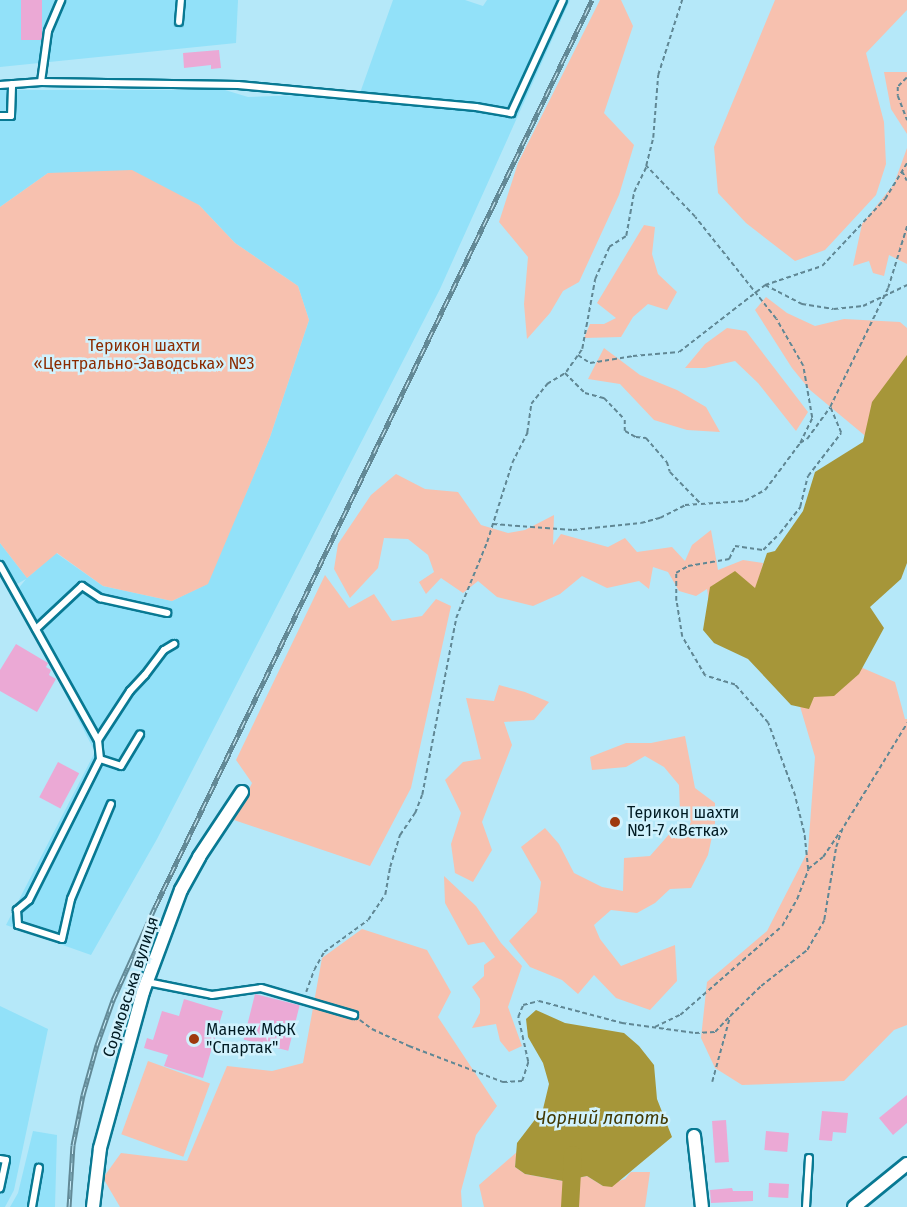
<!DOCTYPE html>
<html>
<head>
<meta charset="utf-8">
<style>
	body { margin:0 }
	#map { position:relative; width:907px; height:1207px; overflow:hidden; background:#b5e8f9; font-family:"Fira Sans",sans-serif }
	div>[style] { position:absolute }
	.built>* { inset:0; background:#92e1f9 }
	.green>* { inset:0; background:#f7c1af; transform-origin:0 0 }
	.water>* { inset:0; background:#a69639 }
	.river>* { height:18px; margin:-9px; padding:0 9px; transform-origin:9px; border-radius:9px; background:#a69639 }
	.building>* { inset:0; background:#eba9d5; transform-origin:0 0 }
	.path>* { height:1.5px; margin-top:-0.75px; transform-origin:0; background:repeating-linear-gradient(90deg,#608794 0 4.5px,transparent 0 7.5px) }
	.roads { filter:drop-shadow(2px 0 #087993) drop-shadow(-2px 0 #087993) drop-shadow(0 2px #087993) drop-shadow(0 -2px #087993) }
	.lane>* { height:6px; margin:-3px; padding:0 3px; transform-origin:3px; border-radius:3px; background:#fff }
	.street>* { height:12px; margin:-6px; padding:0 6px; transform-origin:6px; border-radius:6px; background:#fff }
	.rail>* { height:5px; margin-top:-2.5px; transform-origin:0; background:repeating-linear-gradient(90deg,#d1f2fd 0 9px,#628996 0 18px); box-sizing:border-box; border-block:2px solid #628996 }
	.dots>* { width:16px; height:16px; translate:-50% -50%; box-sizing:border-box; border:3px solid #d1f2fd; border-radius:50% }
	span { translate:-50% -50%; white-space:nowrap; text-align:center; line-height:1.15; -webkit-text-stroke:5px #d1f2fd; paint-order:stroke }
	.park-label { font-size:16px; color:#8b2b00 }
	.poi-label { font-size:16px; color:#001a22 }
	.left { translate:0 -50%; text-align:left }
	.street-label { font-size:16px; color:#001a22 }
	.water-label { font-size:18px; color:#423903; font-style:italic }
</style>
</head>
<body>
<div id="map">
	<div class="built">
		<div style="clip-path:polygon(0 0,238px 0,236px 43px,0 67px)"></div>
		<div style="clip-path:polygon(393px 0,465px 0,483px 6px,487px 0,570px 0,440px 289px,157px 839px,91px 955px,6px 925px,95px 752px,14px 594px,26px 579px,8px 589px,0 573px,0 543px,27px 578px,56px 553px,103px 586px,172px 601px,207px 584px,270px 437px,309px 320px,298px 286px,235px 243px,199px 205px,48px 173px,0 207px,0 90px,225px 90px,248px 97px,360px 93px)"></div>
		<div style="clip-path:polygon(0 1006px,48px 1029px,14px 1190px,5px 1207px,0 1207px)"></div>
		<div style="clip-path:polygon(33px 1131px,57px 1135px,55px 1207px,10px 1207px,18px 1193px)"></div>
	</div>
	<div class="green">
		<div style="clip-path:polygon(600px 0,621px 0,633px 26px,604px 113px,634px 145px,619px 195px,579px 282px,563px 291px,550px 313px,527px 339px,524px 304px,528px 257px,499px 222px,518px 163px)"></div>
		<div style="clip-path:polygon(775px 0,907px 0,907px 10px,866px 53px,884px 122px,886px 164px,876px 195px,825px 250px,795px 261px,746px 223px,718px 193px,714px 147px)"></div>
		<div style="clip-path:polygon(884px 72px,907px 72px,907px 134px,891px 109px)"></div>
		<div style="clip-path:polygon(907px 148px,907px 264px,889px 255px,884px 276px,873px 273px,869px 261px,853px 266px,862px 224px,894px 184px)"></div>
		<div style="clip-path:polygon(132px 170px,199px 205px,235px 243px,298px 286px,309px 320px,270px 437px,208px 584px,172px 601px,103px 586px,57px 553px,27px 578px,0 543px,0 207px,48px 173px)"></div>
		<div style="clip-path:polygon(644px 225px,655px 227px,652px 254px,658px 274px,677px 292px,667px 310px,648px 304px,633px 317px,621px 337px,584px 338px,590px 324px,604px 324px,616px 318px,597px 303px)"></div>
		<div style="clip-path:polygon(766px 297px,787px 313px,815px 326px,844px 319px,900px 322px,907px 328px,907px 515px,881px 449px,810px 390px,792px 368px,755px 310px)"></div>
		<div style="clip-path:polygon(727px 328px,746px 331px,808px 412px,796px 431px,758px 383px,735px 361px,705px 368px,685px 368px,705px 344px)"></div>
		<div style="clip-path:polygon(604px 348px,640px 375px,677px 390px,706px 407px,720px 432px,687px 430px,654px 420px,620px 384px,588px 379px)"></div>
		<div style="clip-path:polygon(396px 474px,425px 489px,458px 492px,481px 525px,508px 533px,525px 530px,554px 515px,553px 545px,561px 534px,608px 547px,625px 538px,637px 552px,672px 547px,685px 561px,692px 545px,711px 530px,718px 570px,743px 560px,763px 563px,757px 595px,710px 608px,707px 589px,696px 596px,679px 591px,668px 572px,653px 567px,649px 589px,639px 581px,607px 588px,582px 576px,560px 594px,533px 606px,497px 597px,478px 581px,463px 593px,441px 578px,426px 594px,419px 582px,434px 572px,428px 555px,408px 539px,384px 538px,378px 568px,350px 598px,334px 569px,338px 544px,371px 495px)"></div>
		<div style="clip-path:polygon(325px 575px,349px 608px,374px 594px,392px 621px,422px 616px,436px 599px,451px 606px,411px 788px,370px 866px,234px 820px,252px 783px,236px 760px)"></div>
		<div style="clip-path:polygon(828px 653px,895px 682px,905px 719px,907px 719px,907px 1025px,894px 1030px,844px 1081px,742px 1085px,715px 1068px,701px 1038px,707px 982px,767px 931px,808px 851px,815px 757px,799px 703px)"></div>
		<div style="clip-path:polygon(499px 685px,525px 692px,549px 702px,534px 720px,504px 722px,512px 745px,482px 822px,492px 850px,473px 882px,455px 873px,451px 844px,461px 813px,445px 780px,463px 762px,481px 759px,466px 698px,494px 701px)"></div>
		<div style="clip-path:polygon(685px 736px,695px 788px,715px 803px,715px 823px,708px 855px,691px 888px,670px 889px,655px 903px,637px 913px,611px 910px,594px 925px,600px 939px,621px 966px,675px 945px,677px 981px,650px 1010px,616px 998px,594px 975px,578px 994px,562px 980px,530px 967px,509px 941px,537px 912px,541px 882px,521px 847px,545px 828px,559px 844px,574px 873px,602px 887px,623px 891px,624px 858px,650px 856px,672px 831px,686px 837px,691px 821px,680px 812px,679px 785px,664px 767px,645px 756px,626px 767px,592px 770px,590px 757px,626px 743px,651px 743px)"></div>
		<div style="clip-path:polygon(444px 876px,476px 906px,501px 943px,522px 966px,508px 1007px,522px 1046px,509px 1052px,500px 1041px,496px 1024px,472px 1028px,480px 1013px,480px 999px,472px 987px,484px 976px,484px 965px,495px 957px,484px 942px,468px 945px,445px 903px)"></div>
		<div style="clip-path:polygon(362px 929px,427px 950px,451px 992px,438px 1017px,497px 1106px,476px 1135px,461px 1191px,462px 1207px,120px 1207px,103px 1178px,121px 1153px,187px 1161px,227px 1066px,272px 1071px,303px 1063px,322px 958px)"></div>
		<div style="left:148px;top:1061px;width:66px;height:78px;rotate:20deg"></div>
		<div style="clip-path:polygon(517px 1152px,515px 1167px,525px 1174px,563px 1181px,587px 1176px,603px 1186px,625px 1179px,631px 1172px,650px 1172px,645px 1207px,484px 1207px,479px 1185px)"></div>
	</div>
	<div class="water">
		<div style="clip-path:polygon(907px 355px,907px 563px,901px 579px,870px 607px,884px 628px,859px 674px,834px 696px,814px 697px,809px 709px,791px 705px,748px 659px,714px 643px,703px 630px,710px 587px,735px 571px,755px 588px,767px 553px,775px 551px,803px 511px,815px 472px,863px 442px,872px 402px)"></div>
		<div style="clip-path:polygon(536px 1010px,565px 1023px,624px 1033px,639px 1046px,654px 1065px,657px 1099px,672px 1137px,612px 1187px,603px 1186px,587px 1176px,563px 1181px,525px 1174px,515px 1167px,517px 1143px,543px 1109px,549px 1084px,543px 1063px,528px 1037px,526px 1019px)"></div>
	</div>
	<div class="river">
		<div style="left:570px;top:1207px;width:52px;rotate:-86.7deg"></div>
	</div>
	<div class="building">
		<div style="left:21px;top:0;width:21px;height:40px"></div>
		<div style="clip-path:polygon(219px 50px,221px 68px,211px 69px,211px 65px,184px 68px,183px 53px)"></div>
		<div style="clip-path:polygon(16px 644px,48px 663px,46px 667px,51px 670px,49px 675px,56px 679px,37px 712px,0 691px,0 670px)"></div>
		<div style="left:58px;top:762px;width:24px;height:40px;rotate:28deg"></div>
		<div style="left:255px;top:994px;width:46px;height:47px;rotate:14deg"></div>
		<div style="clip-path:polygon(184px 999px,223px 1011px,203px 1078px,164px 1066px,168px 1055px,144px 1048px,147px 1038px,153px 1040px,162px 1011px,179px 1016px)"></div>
		<div style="clip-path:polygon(907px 1095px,907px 1123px,893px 1135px,879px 1118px)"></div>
		<div style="clip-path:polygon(822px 1111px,848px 1113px,846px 1133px,833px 1132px,832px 1141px,819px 1140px)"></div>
		<div style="left:726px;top:1120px;width:42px;height:14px;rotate:86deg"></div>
		<div style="left:766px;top:1131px;width:23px;height:19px;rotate:5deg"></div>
		<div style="left:769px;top:1183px;width:20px;height:14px;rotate:3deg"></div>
		<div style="clip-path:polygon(732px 1188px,733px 1191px,753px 1191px,753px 1201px,711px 1203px,710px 1190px)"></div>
	</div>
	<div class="path">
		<div style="left:907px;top:78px;width:13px;rotate:135deg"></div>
		<div style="left:898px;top:87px;width:9px;rotate:90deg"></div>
		<div style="left:898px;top:96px;width:26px;rotate:69deg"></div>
		<div style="left:902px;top:171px;width:11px;rotate:63deg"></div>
		<div style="left:765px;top:285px;width:42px;rotate:27.2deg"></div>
		<div style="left:802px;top:304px;width:32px;rotate:9deg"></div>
		<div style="left:834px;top:309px;width:29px;rotate:-6deg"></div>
		<div style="left:863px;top:306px;width:49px;rotate:-25.5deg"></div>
		<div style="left:578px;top:355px;width:14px;rotate:34deg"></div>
		<div style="left:590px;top:363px;width:44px;rotate:-9.2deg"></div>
		<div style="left:633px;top:356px;width:46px;rotate:-5deg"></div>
		<div style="left:679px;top:352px;width:109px;rotate:-37.9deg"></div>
		<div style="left:765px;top:285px;width:60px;rotate:-18.4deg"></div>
		<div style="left:822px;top:266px;width:92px;rotate:-46.8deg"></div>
		<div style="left:885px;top:199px;width:42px;rotate:-58.6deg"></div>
		<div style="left:566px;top:372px;width:28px;rotate:-55deg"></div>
		<div style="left:582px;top:349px;width:71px;rotate:-79.5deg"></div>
		<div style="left:595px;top:279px;width:35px;rotate:-66deg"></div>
		<div style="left:609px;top:247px;width:20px;rotate:-33deg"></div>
		<div style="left:626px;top:236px;width:45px;rotate:-79.7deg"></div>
		<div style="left:634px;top:192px;width:28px;rotate:-64deg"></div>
		<div style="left:800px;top:443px;width:8px;rotate:-30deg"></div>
		<div style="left:807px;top:439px;width:39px;rotate:-54deg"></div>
		<div style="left:830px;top:407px;width:132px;rotate:-64deg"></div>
		<div style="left:888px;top:288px;width:65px;rotate:-73deg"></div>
		<div style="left:493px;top:524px;width:80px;rotate:4.3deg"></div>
		<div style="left:573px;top:530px;width:68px;rotate:-5.9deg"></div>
		<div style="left:641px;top:523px;width:20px;rotate:-15deg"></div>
		<div style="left:660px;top:518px;width:28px;rotate:-27deg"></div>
		<div style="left:685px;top:505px;width:15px;rotate:-4deg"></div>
		<div style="left:844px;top:826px;width:121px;rotate:-58.5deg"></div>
		<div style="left:808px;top:869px;width:19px;rotate:-39deg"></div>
		<div style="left:823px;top:857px;width:32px;rotate:-56deg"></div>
		<div style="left:306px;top:992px;width:23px;rotate:-70deg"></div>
		<div style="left:314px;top:970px;width:21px;rotate:-61deg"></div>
		<div style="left:324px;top:952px;width:54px;rotate:-36deg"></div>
		<div style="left:368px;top:920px;width:30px;rotate:-56deg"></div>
		<div style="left:385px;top:895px;width:28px;rotate:-80deg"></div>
		<div style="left:390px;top:867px;width:34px;rotate:-73deg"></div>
		<div style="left:400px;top:835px;width:27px;rotate:-56deg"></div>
		<div style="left:415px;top:813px;width:19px;rotate:-69deg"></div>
		<div style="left:422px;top:795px;width:180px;rotate:-79.1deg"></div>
		<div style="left:456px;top:618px;width:82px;rotate:-67.8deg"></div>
		<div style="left:487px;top:542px;width:83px;rotate:-72.4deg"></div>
		<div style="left:512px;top:463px;width:34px;rotate:-63deg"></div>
		<div style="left:527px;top:433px;width:29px;rotate:-82deg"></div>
		<div style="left:531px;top:404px;width:26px;rotate:-51deg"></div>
		<div style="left:547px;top:384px;width:21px;rotate:-31deg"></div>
		<div style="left:565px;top:373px;width:28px;rotate:45deg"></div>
		<div style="left:585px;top:393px;width:20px;rotate:15deg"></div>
		<div style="left:604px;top:398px;width:30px;rotate:46deg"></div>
		<div style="left:625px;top:420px;width:11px;rotate:90deg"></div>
		<div style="left:625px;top:431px;width:13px;rotate:29deg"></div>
		<div style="left:636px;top:437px;width:10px;rotate:6deg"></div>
		<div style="left:646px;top:438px;width:32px;rotate:49deg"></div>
		<div style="left:667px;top:462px;width:10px;rotate:73deg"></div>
		<div style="left:670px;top:472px;width:45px;rotate:45.9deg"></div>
		<div style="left:701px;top:504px;width:44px;rotate:-3.9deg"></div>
		<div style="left:745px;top:501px;width:23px;rotate:-29deg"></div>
		<div style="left:765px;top:490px;width:59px;rotate:-53.3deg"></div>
		<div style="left:800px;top:443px;width:28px;rotate:-64deg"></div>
		<div style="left:812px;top:418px;width:53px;rotate:-99.8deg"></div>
		<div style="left:803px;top:366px;width:54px;rotate:-119.9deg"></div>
		<div style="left:776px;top:319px;width:130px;rotate:-128.5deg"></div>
		<div style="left:695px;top:217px;width:71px;rotate:-133.9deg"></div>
		<div style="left:646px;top:166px;width:29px;rotate:-76deg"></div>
		<div style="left:653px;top:138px;width:63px;rotate:-85.5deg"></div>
		<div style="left:658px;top:75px;width:79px;rotate:-72.3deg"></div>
		<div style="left:360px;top:1020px;width:15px;rotate:37deg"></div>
		<div style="left:372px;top:1029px;width:41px;rotate:24.7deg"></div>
		<div style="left:409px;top:1046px;width:101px;rotate:21deg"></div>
		<div style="left:503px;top:1082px;width:19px;rotate:-3deg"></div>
		<div style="left:522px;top:1081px;width:20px;rotate:-72deg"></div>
		<div style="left:528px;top:1062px;width:46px;rotate:-102.5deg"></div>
		<div style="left:518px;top:1017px;width:13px;rotate:-67deg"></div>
		<div style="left:523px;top:1005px;width:16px;rotate:-14deg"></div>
		<div style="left:539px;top:1001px;width:86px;rotate:14.8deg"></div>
		<div style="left:622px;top:1023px;width:74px;rotate:7.8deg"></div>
		<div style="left:695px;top:1033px;width:20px;rotate:-3deg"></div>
		<div style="left:715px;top:1032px;width:22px;rotate:-47deg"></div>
		<div style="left:655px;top:1027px;width:28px;rotate:-26deg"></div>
		<div style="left:680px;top:1015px;width:135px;rotate:-41.1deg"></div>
		<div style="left:782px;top:926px;width:31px;rotate:-61deg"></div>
		<div style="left:797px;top:899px;width:31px;rotate:-69deg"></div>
		<div style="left:808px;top:870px;width:37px;rotate:-96deg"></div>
		<div style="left:804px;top:833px;width:38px;rotate:-104deg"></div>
		<div style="left:795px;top:796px;width:78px;rotate:-110.3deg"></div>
		<div style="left:768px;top:723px;width:50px;rotate:-131deg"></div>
		<div style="left:735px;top:685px;width:31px;rotate:-163deg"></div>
		<div style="left:705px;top:676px;width:45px;rotate:-120.5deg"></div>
		<div style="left:682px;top:637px;width:36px;rotate:-99deg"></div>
		<div style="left:676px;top:601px;width:28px;rotate:-90deg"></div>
		<div style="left:676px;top:573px;width:14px;rotate:-30deg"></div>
		<div style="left:688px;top:566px;width:42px;rotate:-9.7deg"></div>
		<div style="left:729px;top:559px;width:14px;rotate:-65deg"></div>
		<div style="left:735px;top:546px;width:28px;rotate:8deg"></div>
		<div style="left:763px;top:550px;width:24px;rotate:-45deg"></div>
		<div style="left:780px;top:533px;width:33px;rotate:-52deg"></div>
		<div style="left:800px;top:507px;width:32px;rotate:-76deg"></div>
		<div style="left:808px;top:476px;width:54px;rotate:-52.5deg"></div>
		<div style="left:841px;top:433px;width:28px;rotate:-113deg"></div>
		<div style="left:712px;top:1082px;width:68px;rotate:-74.7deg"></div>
		<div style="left:730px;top:1016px;width:43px;rotate:-44.1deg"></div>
		<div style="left:761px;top:986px;width:58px;rotate:-38deg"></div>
		<div style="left:807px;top:950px;width:34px;rotate:-60deg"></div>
		<div style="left:824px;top:920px;width:74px;rotate:-80.7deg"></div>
		<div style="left:836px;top:847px;width:21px;rotate:-71deg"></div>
	</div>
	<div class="roads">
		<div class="lane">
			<div style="left:179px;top:22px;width:22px;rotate:-85deg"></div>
			<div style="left:41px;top:82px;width:51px;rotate:-82.2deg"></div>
			<div style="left:48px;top:31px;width:34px;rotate:-67deg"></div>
			<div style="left:0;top:85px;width:41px;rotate:-4.2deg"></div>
			<div style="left:41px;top:82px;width:197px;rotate:0.9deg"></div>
			<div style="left:238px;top:85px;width:239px;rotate:5.3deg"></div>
			<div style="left:476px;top:107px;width:36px;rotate:10deg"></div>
			<div style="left:511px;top:113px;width:124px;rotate:-65.3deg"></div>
			<div style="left:0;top:116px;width:11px"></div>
			<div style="left:11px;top:116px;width:32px;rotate:-88deg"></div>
			<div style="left:0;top:565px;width:201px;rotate:60.8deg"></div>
			<div style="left:98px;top:740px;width:19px;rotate:84deg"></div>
			<div style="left:100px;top:759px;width:158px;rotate:116.7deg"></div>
			<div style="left:29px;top:900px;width:16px;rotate:140deg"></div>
			<div style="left:17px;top:910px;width:15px;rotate:86deg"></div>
			<div style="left:18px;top:925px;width:46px;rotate:17.7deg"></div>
			<div style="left:62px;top:939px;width:41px;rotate:-77.3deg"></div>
			<div style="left:71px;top:899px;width:103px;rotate:-67.2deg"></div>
			<div style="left:36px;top:629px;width:63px;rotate:-43.1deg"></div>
			<div style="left:82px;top:586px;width:22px;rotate:34deg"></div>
			<div style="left:100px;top:598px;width:69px;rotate:12.6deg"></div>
			<div style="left:98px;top:740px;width:59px;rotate:-56.9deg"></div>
			<div style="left:130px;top:691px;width:22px;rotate:-47deg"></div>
			<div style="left:145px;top:675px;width:31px;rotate:-53deg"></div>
			<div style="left:164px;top:650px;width:12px;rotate:-31deg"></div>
			<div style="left:100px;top:759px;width:22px;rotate:18deg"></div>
			<div style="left:121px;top:766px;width:37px;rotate:-59deg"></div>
			<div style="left:147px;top:982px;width:66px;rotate:11.3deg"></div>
			<div style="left:212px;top:995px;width:49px;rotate:-8.1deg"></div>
			<div style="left:261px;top:988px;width:97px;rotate:16.2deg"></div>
			<div style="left:0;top:1159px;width:6px;rotate:9deg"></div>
			<div style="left:6px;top:1160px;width:29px;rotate:102deg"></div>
			<div style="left:32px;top:1207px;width:40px;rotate:-80deg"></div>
			<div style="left:806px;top:1207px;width:49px;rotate:-86.5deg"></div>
		</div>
		<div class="street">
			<div style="left:694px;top:1136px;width:71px;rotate:83.6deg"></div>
			<div style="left:93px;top:1207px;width:59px;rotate:-83.2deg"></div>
			<div style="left:100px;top:1148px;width:162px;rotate:-74.6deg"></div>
			<div style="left:143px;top:992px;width:109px;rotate:-69.6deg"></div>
			<div style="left:181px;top:890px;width:38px;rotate:-61deg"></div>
			<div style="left:199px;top:857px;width:78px;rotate:-56.5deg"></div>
			<div style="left:854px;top:1207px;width:68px;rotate:-39.1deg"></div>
		</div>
	</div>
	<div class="rail">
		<div style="left:69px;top:1207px;width:62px;rotate:-86.3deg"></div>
		<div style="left:73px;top:1145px;width:51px;rotate:-78.7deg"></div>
		<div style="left:83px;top:1095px;width:52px;rotate:-74.4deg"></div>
		<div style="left:97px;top:1045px;width:48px;rotate:-70.4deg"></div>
		<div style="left:113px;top:1000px;width:102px;rotate:-65.7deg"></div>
		<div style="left:155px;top:907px;width:1007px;rotate:-64.27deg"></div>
	</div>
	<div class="dots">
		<div style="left:615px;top:822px;background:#9e390e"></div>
		<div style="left:194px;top:1039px;background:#9e390e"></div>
	</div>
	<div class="park-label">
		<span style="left:144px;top:355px">Терикон шахти<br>«Центрально-Заводська» №3</span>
	</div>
	<div class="poi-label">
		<span class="left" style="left:627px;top:822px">Терикон шахти<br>№1-7 «Вєтка»</span>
		<span class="left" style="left:206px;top:1039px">Манеж МФК<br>"Спартак"</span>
	</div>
	<div class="street-label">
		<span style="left:131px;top:987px;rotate:-72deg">Сормовська вулиця</span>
	</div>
	<div class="water-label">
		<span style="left:602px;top:1118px">Чорний лапоть</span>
	</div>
</div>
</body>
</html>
